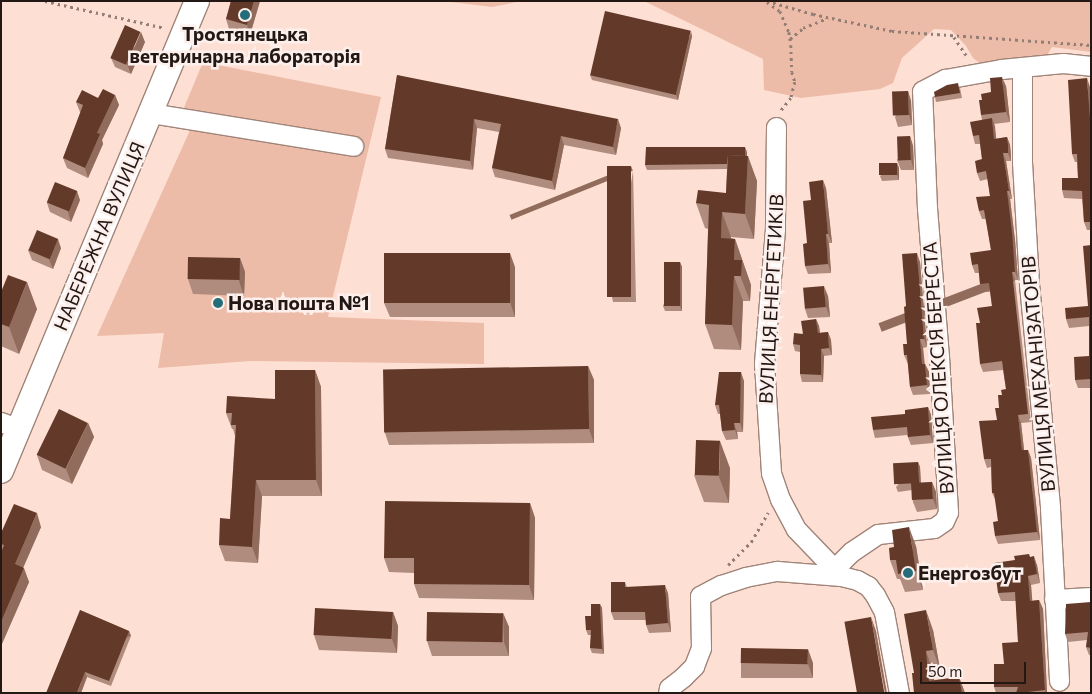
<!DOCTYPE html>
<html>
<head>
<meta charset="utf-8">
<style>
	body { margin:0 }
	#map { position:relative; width:1092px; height:694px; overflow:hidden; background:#fddfd3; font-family:Commissioner,sans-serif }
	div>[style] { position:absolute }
	.green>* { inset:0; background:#edbca9 }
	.path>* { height:2.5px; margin-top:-1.25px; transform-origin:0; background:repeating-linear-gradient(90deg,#937e76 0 2.5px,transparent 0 6.5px) }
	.roads { filter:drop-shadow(1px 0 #a08479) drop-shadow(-1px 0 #a08479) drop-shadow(0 1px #a08479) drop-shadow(0 -1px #a08479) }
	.minor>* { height:19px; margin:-9.5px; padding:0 9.5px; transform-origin:9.5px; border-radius:9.5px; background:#fff }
	.major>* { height:24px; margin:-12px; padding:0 12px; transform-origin:12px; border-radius:12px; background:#fff }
	.wall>* { inset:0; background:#b08c7e; transform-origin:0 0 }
	.shaded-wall>* { inset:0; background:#916c5c; transform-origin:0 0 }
	.building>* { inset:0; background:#633a29; transform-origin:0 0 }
	.dots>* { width:14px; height:14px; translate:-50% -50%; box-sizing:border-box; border:2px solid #fdf0ec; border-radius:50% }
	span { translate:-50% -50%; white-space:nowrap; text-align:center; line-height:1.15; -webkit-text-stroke:5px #fdf0ec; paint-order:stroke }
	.poi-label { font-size:19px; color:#231814; font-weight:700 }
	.left { translate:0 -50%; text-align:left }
	.street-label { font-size:19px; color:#231814 }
	.frame { position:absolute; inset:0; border:2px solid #231814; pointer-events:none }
	.scale { position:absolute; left:920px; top:662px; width:106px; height:22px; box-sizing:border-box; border:2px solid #231814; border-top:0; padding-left:6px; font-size:15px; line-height:18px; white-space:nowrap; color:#231814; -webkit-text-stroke:4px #fdf0ec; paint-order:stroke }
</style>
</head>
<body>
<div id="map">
	<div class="green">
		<div style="clip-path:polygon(443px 1px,522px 1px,492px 7px)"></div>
		<div style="clip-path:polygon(644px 1px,1091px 1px,1091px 52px,1052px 47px,1046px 57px,983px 66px,973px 58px,966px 46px,951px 30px,934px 29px,902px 58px,893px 83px,880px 89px,801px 98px,764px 90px,763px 59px)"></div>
		<div style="clip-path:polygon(203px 62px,381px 97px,328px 317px,484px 323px,484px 364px,250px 361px,158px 368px,164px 333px,97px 336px,191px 128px,183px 110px)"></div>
	</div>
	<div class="path">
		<div style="left:45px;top:1px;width:123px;rotate:12.7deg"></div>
		<div style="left:767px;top:1px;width:48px;rotate:15.8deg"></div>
		<div style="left:813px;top:14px;width:81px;rotate:12.1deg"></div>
		<div style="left:892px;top:31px;width:199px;rotate:4deg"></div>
		<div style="left:767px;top:2px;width:16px;rotate:35deg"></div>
		<div style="left:780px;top:11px;width:23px;rotate:67deg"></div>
		<div style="left:789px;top:32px;width:13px;rotate:81deg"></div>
		<div style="left:791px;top:45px;width:27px;rotate:88deg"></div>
		<div style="left:792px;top:72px;width:10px;rotate:73deg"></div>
		<div style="left:795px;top:82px;width:16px;rotate:104deg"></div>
		<div style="left:791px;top:98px;width:18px;rotate:128deg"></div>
		<div style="left:954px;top:37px;width:25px;rotate:56deg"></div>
		<div style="left:790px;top:39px;width:17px;rotate:-40deg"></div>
		<div style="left:803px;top:28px;width:27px;rotate:-22deg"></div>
		<div style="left:728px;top:565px;width:33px;rotate:-45deg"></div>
		<div style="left:751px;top:542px;width:34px;rotate:-60deg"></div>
	</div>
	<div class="roads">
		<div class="minor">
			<div style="left:1022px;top:67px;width:95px;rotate:90deg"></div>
			<div style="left:1022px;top:162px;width:122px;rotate:86.7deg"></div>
			<div style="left:1029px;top:284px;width:225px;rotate:84.6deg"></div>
			<div style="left:1050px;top:508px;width:173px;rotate:87deg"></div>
			<div style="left:150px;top:113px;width:206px;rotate:9.2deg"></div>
			<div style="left:776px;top:127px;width:102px;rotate:90.6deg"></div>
			<div style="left:775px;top:229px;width:135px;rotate:94.7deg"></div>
			<div style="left:764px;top:364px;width:109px;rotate:86.3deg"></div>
			<div style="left:771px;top:473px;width:28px;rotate:71deg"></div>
			<div style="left:780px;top:499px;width:34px;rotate:62deg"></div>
			<div style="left:796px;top:529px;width:65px;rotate:46.2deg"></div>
			<div style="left:841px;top:576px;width:16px;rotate:14deg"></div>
			<div style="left:857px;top:580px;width:13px;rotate:29deg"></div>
			<div style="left:868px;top:586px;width:11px;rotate:52deg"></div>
			<div style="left:875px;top:595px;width:19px;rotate:62deg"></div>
			<div style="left:884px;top:612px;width:82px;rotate:79.5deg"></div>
			<div style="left:1px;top:422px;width:19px;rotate:21deg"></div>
			<div style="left:835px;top:568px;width:23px;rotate:-45deg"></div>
			<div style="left:851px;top:552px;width:32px;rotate:-34deg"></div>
			<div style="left:878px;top:534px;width:56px;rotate:-6.1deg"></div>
			<div style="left:934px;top:528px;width:12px;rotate:-35deg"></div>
			<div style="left:944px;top:521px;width:10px;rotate:-66deg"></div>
			<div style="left:948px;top:512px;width:155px;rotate:-93.3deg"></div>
			<div style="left:939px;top:357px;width:149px;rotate:-94.6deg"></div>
			<div style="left:927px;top:208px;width:117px;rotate:-92.4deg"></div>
			<div style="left:922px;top:91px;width:26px;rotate:-28deg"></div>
			<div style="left:945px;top:79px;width:57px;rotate:-10.1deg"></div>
			<div style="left:1001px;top:69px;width:62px;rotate:-5.5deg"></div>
			<div style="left:1063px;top:63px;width:28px;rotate:6deg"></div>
			<div style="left:1054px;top:599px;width:37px;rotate:-3deg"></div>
			<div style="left:668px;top:693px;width:5px;rotate:-79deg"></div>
			<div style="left:669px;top:688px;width:18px;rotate:-38deg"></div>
			<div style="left:683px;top:677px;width:16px;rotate:-45deg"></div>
			<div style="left:694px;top:666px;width:19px;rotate:-69deg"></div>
			<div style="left:701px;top:648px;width:52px;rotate:-91.1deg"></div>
			<div style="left:700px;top:596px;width:24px;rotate:-28deg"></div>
			<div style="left:721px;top:585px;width:25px;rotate:-18deg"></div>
			<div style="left:745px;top:577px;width:33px;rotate:-11deg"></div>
			<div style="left:777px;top:571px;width:64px;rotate:4.5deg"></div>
		</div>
		<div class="major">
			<div style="left:1px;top:471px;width:509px;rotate:-67.36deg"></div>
		</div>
	</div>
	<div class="wall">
		<div style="clip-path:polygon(231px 1px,260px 1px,250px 35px,229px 29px,226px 19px)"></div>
		<div style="clip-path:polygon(692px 36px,678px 100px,592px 80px,590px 75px)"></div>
		<div style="clip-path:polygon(145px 42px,131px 74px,115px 67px,111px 58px)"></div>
		<div style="clip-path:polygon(397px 75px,621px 128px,616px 155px,564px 145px,555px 190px,495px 177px,492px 168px,499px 132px,477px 128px,473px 170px,388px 158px,385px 149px)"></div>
		<div style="clip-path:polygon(1006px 86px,1010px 122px,994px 124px,996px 139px,1007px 137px,1010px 145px,1011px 153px,1011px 161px,1006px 161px,1012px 199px,1010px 199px,1015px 240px,1018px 280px,1015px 280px,1031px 422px,1021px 423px,1024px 450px,1028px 450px,1031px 458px,1040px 540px,998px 544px,995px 536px,998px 521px,996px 501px,992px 493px,991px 467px,987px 468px,984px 459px,997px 420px,1002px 395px,1006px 389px,1003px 370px,983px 372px,980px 364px,980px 323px,992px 306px,990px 292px,983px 292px,980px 284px,979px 273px,975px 273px,972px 265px,991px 250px,986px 219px,982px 219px,979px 211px,990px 196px,988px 179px,980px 181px,977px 173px,982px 159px,980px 144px,975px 144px,973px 136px,982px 120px,981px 115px,991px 92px)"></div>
		<div style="clip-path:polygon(1090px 87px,1091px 230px,1087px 230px,1084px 222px,1082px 199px,1064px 198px,1062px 190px,1078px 178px,1077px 162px,1075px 162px,1072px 154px)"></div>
		<div style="clip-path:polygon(960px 88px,962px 98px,936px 102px,935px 97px)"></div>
		<div style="clip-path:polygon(908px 91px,911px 101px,912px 125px,898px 127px,895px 117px)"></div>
		<div style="clip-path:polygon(115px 95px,119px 105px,102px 140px,103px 144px,88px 178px,67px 168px,63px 158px,81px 112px,80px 112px,76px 102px)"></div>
		<div style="clip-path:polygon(910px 136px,913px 146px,914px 170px,901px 170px,897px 160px)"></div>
		<div style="clip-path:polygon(747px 152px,747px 156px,757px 181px,754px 239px,731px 237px,731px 238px,735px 239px,751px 285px,750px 301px,743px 301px,741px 350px,714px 349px,705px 324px,708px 229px,705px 228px,696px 203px,726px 193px,727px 169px,647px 170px,645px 165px)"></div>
		<div style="clip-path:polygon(897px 163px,899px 168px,899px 180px,882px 181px,880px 176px)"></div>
		<div style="clip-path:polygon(633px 171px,636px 302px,613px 302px,612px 297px)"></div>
		<div style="clip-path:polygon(826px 188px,832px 243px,829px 243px,831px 273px,808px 274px,805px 266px,811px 200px)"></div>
		<div style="clip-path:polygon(80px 200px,71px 222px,50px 212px,47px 203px)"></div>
		<div style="clip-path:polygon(1091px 245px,1091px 388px,1078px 388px,1075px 380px,1089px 356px,1089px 326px,1069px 328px,1066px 319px,1088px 306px)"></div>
		<div style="clip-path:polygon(61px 248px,53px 269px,32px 260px,28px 250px)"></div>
		<div style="clip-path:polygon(240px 258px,245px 272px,244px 296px,193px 294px,188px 279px)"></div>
		<div style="clip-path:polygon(680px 262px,682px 267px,682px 311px,665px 311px,663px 306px)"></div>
		<div style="clip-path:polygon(920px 262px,927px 347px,923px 348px,925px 364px,929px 372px,930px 394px,913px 395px,910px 387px,908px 364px,904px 355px,907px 344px,906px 306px)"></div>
		<div style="clip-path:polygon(515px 267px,515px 317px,390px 317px,384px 303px)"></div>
		<div style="clip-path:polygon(1px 292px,37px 309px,19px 354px,1px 346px)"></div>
		<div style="clip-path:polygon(828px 296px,830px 317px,808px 318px,805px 309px)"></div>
		<div style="clip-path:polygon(816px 319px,819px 326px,820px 333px,828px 332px,831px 340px,832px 355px,824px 356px,823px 382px,802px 382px,800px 374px,800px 352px,795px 351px,793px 344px)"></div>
		<div style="clip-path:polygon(588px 366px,594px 380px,594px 443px,389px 445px,384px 430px)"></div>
		<div style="clip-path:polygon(315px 370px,321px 387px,322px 496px,262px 496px,258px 563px,225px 561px,219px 545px,230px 519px,235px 436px,233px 429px,232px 429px,226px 413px,275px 399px)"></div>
		<div style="clip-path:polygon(744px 381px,743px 432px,737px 432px,738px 439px,726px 440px,722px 431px,720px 414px,718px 414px,715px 405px)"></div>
		<div style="clip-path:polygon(928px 407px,931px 415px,933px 443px,911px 445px,907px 435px,875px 438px,873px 430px,905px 414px)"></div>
		<div style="clip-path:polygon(88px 423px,94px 437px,72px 484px,42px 470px,37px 455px)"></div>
		<div style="clip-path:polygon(918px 462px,920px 467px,921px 483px,932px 482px,936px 492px,937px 509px,917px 512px,913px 502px,912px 490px,898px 492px,896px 487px)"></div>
		<div style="clip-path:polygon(730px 468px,729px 503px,704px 502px,694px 475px)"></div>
		<div style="clip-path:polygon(530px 503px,535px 518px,534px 600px,419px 598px,414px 584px,414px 573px,389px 572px,384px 558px)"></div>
		<div style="clip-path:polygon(41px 527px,23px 568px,29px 582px,1px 646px,1px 533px)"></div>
		<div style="clip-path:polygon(916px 546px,923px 590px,905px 592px,900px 579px,897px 579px,890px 560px)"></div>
		<div style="clip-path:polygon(1030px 557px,1037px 565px,1040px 583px,1031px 585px,1032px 601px,1039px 600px,1043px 609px,1047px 693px,996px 693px,994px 687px,1004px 664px,1018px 642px,1016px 601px,1001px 601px,998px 593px,1015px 560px)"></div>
		<div style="clip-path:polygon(625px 582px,627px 587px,668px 593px,671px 632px,649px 633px,646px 625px,646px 620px,614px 620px,611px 612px)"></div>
		<div style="clip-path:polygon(1091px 602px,1091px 655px,1089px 655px,1086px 647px,1087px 640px,1068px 642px,1065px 634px)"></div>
		<div style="clip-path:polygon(600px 604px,602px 608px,604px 654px,592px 653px,590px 648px,591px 635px,588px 635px,586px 630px,591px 616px)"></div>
		<div style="clip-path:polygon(80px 610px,129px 631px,131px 636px,111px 686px,87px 677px,81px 693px)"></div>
		<div style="clip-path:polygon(393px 612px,398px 626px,397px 653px,319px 650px,314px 635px)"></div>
		<div style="clip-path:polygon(503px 613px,509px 627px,509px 656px,432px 656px,427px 641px)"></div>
		<div style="clip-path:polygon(933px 630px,940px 669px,933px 671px,934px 680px,959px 677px,965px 693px,914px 693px,914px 673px)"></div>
		<div style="left:741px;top:663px;width:72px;height:15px"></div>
	</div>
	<div class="shaded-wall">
		<div style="clip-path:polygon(254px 1px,260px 1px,250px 35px,247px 25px)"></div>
		<div style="clip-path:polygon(691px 31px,692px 36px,678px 100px,676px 95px)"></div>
		<div style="clip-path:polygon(141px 32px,145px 42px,131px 74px,127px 64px)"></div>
		<div style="clip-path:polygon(1002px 77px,1006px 86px,1010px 122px,1006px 112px)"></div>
		<div style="clip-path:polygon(1087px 78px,1090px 87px,1091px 94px,1091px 131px)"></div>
		<div style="clip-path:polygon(908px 91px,911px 101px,912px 125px,909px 115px)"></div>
		<div style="clip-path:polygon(115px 95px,119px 105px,102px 140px,103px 144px,88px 178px,85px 168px,97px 133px)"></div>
		<div style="clip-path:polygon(992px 118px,995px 126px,997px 147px,994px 139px)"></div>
		<div style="clip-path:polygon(474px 119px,477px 128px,473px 170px,470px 161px)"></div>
		<div style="clip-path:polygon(618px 119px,621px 128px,616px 155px,613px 147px)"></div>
		<div style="clip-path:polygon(561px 136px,564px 145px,555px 190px,552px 181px)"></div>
		<div style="clip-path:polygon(910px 136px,913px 146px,914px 170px,911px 160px)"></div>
		<div style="clip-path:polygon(1007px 137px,1010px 145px,1011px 161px,1008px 153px)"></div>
		<div style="clip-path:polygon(745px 147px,747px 152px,747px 169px,745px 164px)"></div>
		<div style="clip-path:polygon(1003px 153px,1006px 161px,1012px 199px,1009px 191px)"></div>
		<div style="clip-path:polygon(748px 156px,757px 181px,754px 239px,745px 214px)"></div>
		<div style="clip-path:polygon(897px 163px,899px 168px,899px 180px,897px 175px)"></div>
		<div style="left:631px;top:166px;width:5px;height:131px;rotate:68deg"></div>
		<div style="clip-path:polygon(823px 180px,826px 188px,832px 243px,828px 234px)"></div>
		<div style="clip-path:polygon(77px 191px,80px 200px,71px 222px,68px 212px)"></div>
		<div style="clip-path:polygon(1007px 191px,1010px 199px,1015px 240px,1018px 280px,1015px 272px)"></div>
		<div style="clip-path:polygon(722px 212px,731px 237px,730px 263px,721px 238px)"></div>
		<div style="clip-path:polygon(826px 234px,829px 243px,831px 273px,828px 264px)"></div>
		<div style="clip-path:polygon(58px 239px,61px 248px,53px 269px,49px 259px)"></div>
		<div style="clip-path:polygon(735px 239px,751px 285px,750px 301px,734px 260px)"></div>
		<div style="clip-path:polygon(510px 253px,515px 267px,515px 317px,510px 302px)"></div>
		<div style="clip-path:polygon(917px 253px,920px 262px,927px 347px,924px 339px)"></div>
		<div style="clip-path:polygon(240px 258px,245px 272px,244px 296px,239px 281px)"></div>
		<div style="clip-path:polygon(680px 262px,682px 267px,682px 311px,680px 306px)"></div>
		<div style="left:1012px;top:272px;width:9px;height:143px;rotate:69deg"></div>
		<div style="clip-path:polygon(734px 276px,743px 301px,741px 350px,732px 325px)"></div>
		<div style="clip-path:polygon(27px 282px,37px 309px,19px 354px,9px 327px)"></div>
		<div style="clip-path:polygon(824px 286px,828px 296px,830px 317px,826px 307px)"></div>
		<div style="clip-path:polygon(816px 319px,819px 326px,821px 340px,818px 333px)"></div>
		<div style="clip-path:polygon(828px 332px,831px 340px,832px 355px,829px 348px)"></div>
		<div style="clip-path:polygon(920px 339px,923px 348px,925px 373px,922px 364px)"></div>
		<div style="clip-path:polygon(821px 349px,824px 356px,823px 382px,821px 375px)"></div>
		<div style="clip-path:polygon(925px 364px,929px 372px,930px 394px,927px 385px)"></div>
		<div style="clip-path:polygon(588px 366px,594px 380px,594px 443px,589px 429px)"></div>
		<div style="clip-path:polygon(315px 370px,321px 387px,322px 496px,316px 480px)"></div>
		<div style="clip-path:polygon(741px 372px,744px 381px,743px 432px,740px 423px)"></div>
		<div style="clip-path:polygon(928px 407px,931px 415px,933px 443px,930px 435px)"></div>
		<div style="clip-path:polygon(1018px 415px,1021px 423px,1025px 458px,1022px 450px)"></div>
		<div style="clip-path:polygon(88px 423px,94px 437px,72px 484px,66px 469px)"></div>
		<div style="clip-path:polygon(734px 423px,737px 432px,738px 439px,735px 430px)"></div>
		<div style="clip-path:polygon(720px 441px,730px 468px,729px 503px,719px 477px)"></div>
		<div style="clip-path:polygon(1028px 450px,1031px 458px,1040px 540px,1037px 532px)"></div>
		<div style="clip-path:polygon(918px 462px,920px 467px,921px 488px,919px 483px)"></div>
		<div style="clip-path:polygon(256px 480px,262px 496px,258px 563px,252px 547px)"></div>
		<div style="clip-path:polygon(932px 482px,936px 492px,937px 509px,933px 499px)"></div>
		<div style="clip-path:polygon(530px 503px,535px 518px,534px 600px,529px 585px)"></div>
		<div style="clip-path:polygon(37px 513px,41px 527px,19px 577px,15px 564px)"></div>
		<div style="clip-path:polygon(909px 527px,916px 546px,923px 590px,916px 571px)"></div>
		<div style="clip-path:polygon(1034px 556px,1037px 565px,1040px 583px,1037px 574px)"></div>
		<div style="clip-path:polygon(24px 568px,29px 582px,1px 646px,1px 622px)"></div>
		<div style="clip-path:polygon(1028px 576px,1031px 585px,1033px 609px,1030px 601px)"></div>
		<div style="clip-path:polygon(665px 585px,668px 593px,671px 632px,668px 623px)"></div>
		<div style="clip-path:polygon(1039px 600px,1043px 609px,1047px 693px,1045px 693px,1045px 690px)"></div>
		<div style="clip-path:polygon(600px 604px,602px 608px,604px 654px,602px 649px)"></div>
		<div style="clip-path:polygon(926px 610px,933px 630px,940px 669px,933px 650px)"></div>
		<div style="clip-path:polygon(393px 612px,398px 626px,397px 653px,392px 639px)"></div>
		<div style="clip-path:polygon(503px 613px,509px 627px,509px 656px,504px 642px)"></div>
		<div style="clip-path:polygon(871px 617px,876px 631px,887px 693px,885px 693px)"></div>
		<div style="left:129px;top:631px;width:5px;height:54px;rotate:68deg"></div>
		<div style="clip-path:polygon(808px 649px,813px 663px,813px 678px,808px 664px)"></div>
		<div style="clip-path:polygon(926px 651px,933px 671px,936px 693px,929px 681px)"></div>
		<div style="clip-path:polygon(85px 672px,87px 677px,81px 693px,77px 693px)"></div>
		<div style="clip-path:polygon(959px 677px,965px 693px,962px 693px)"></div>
	</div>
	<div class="building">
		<div style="clip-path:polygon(231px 1px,254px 1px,247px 25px,226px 19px)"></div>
		<div style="left:605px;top:11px;width:88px;height:66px;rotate:13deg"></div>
		<div style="left:125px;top:25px;width:17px;height:36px;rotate:24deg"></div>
		<div style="clip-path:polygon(397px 75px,618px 119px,613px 147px,561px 136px,552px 181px,492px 168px,501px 124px,474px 119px,470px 161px,385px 149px)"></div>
		<div style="clip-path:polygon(1002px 77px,1006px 112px,981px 115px,979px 100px,982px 100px,981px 94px,991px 92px,990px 78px)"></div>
		<div style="clip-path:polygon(1087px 78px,1091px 131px,1091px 222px,1084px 222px,1082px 191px,1062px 190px,1062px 178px,1078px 178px,1077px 154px,1072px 154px,1068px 80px)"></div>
		<div style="clip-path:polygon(958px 83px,960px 93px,935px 97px,934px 92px,947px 85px)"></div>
		<div style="clip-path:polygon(103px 89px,115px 95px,97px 133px,100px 134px,85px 168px,63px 158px,83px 105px,76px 102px,82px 90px,98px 98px)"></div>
		<div style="left:908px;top:91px;width:24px;height:16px;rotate:88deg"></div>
		<div style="clip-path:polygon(992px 118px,994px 139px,1007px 137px,1008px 145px,1008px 153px,1003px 153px,1009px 191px,1007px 191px,1012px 232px,1015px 272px,1012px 272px,1028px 414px,1018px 415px,1022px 450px,1028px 450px,1037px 532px,995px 536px,993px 522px,998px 521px,994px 493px,992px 493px,991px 459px,984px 459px,979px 421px,997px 420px,995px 408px,999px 408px,998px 395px,1002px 395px,1001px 390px,1006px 389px,1002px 361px,980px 364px,976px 323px,980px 323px,977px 308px,992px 306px,989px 283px,980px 284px,978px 264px,972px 265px,970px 253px,991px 250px,984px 210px,979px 211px,976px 197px,990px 196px,986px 171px,977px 173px,975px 161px,982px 159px,979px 135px,973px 136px,970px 122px)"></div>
		<div style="left:910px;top:136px;width:24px;height:13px;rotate:88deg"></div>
		<div style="clip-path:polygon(646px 147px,745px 147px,745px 156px,728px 155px,727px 164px,645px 165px)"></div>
		<div style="clip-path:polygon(728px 155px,748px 156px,745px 214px,722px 212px,721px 238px,735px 239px,734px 260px,742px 260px,741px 276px,734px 276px,732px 325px,705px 324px,709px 205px,696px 203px,698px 190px,726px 193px)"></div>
		<div style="left:897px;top:163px;width:12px;height:18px;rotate:90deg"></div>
		<div style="left:607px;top:166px;width:24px;height:131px"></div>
		<div style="clip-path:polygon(823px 180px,828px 234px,826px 234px,828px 264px,805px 266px,803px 244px,807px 243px,803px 201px,811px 200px,809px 182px)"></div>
		<div style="left:55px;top:182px;width:24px;height:22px;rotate:22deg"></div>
		<div style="left:37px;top:230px;width:23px;height:22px;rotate:23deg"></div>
		<div style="clip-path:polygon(1091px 245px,1091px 379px,1075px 380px,1074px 357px,1089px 356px,1089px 317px,1066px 319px,1065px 308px,1088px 306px,1083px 246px)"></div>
		<div style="left:384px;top:253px;width:126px;height:50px"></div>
		<div style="clip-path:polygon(917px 253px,924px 339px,920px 339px,922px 364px,925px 364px,927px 385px,910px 387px,907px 355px,904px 355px,903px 344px,907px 344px,904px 307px,906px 306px,902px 254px)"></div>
		<div style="left:188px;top:257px;width:52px;height:22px;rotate:1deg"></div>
		<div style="left:664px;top:262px;width:16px;height:44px"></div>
		<div style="clip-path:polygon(8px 275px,27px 282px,9px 327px,1px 324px,1px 292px)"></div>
		<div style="left:824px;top:286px;width:21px;height:21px;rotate:85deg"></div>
		<div style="clip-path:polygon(816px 319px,818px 333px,828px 332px,829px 348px,821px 349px,821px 375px,800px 374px,800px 345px,793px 344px,794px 333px,803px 334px,801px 321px)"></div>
		<div style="left:588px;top:366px;width:63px;height:205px;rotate:89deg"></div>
		<div style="clip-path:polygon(275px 370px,315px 370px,316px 480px,256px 480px,252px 547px,219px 545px,220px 518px,230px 519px,236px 425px,231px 425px,232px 413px,226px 413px,227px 396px,275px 399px)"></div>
		<div style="clip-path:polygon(719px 372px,741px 372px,740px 423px,734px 423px,735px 430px,722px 431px,719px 405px,715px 405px)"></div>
		<div style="clip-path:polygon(928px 407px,930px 435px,908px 437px,907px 427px,873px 430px,871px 417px,905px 414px,905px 410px)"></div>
		<div style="left:59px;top:409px;width:32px;height:51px;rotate:26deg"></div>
		<div style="left:696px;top:440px;width:24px;height:35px;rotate:2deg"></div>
		<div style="left:918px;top:462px;width:21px;height:25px;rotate:87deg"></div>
		<div style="left:932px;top:482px;width:17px;height:21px;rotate:87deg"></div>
		<div style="clip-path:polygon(385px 501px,530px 503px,529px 585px,414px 584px,414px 558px,384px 558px)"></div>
		<div style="clip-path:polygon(14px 504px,37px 513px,15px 564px,24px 568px,1px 622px,1px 553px,4px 545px,1px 544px,1px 533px)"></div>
		<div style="clip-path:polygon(909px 527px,916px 571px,898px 574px,896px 560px,890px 560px,889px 548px,894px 547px,892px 530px)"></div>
		<div style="clip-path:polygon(1029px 554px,1030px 557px,1034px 556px,1037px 574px,1028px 576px,1030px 601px,1039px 600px,1045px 690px,1028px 692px,1028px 693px,1016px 693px,1018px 687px,994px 687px,994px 664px,1004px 664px,1002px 643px,1018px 642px,1015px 592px,998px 593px,994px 563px,1015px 560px,1014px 556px)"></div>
		<div style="clip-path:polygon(611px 582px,625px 582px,625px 587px,665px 585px,668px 623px,646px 625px,645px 612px,611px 612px)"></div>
		<div style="clip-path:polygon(1091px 602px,1091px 648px,1086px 647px,1088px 632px,1065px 634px,1066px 604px)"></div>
		<div style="clip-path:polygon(591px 604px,600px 604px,602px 649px,590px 648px,591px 630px,586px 630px,585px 616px,591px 616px)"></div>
		<div style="left:315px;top:608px;width:78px;height:27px;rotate:3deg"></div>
		<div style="clip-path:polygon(80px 610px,129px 631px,109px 681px,85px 672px,77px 693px,46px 693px)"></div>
		<div style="clip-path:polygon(926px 610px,933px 650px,926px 651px,929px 681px,959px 677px,962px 693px,914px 693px,912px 673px,914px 673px,904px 614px)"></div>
		<div style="left:427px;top:612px;width:76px;height:29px;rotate:1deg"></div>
		<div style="left:871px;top:617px;width:77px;height:27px;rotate:80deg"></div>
		<div style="left:741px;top:648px;width:67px;height:15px;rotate:1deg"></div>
	</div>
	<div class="dots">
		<div style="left:245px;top:15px;background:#256d79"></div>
		<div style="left:218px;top:303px;background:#256d79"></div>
		<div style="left:908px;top:573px;background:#256d79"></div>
	</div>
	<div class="poi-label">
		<span style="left:245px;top:45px">Тростянецька<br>ветеринарна лабораторія</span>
		<span class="left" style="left:228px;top:303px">Нова пошта №1</span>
		<span class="left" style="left:918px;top:573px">Енергозбут</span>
	</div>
	<div class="street-label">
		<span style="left:99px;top:236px;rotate:-67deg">НАБЕРЕЖНА ВУЛИЦЯ</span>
		<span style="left:771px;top:299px;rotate:-87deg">ВУЛИЦЯ ЕНЕРГЕТИКІВ</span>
		<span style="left:938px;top:368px;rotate:-94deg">ВУЛИЦЯ ОЛЕКСІЯ БЕРЕСТА</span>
		<span style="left:1038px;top:374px;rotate:-95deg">ВУЛИЦЯ МЕХАНІЗАТОРІВ</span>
	</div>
	<div class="frame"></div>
	<div class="scale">50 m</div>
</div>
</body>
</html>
